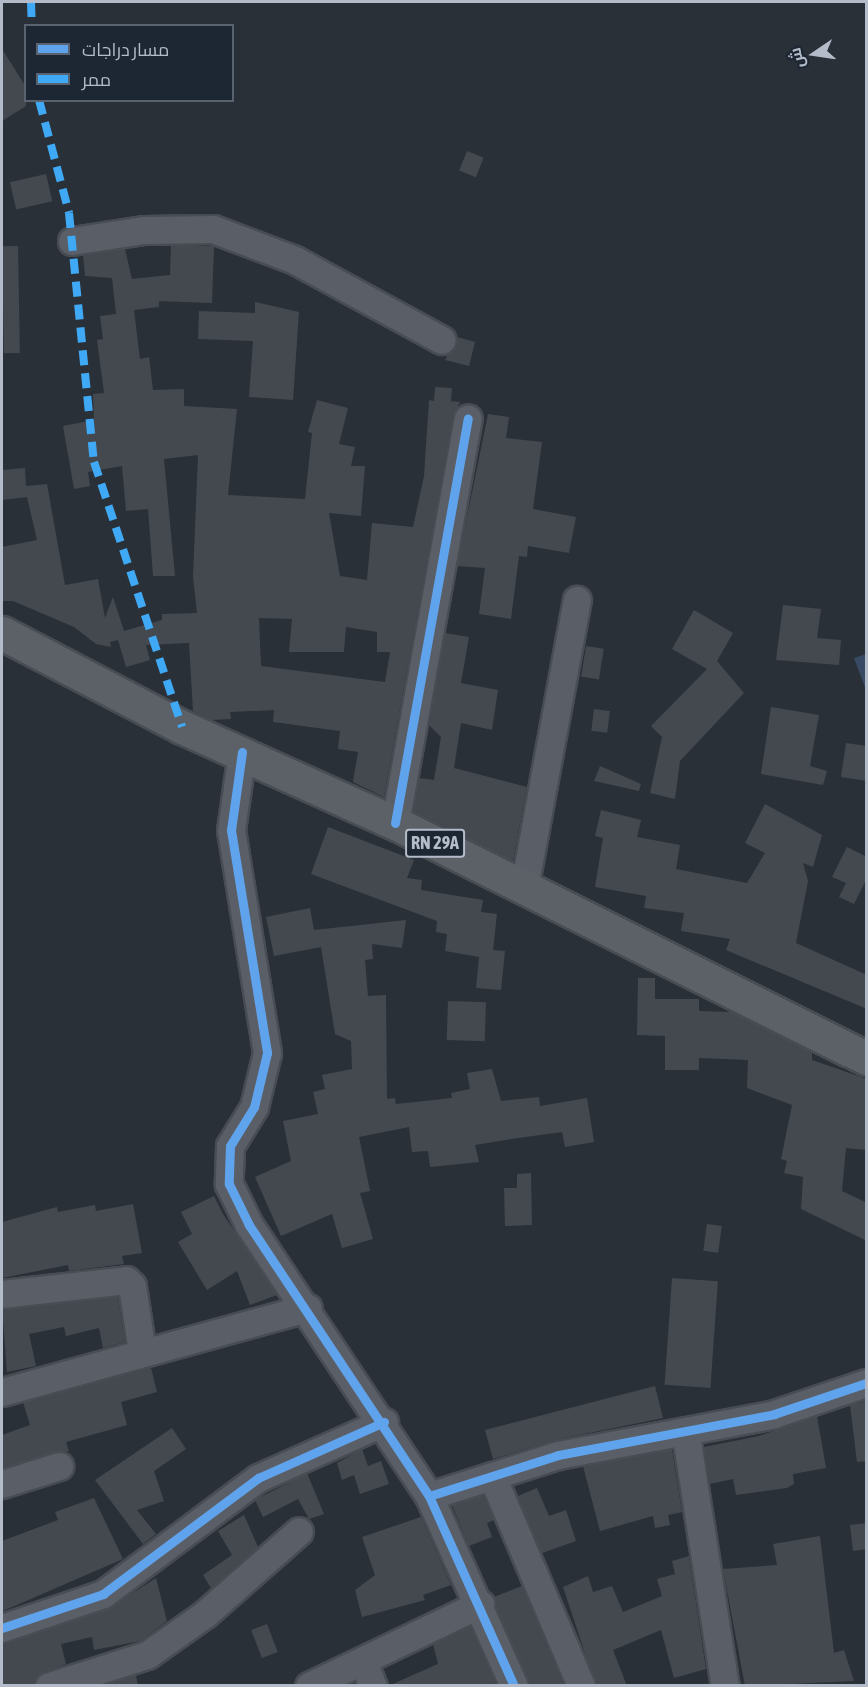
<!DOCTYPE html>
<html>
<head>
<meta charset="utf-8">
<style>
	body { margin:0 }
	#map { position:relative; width:868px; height:1687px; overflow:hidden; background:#2a3038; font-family:"Asap Condensed",Cairo,sans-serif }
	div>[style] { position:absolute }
	.water>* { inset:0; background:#384963 }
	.building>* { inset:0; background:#444950; transform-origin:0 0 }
	.roads { filter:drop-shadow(2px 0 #484c53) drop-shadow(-2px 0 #484c53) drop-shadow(0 2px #484c53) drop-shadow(0 -2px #484c53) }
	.minor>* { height:27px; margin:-13.5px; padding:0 13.5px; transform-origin:13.5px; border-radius:13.5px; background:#5a5e66 }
	.major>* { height:33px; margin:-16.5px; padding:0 16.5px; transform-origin:16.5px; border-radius:16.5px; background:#5c6168 }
	.quiet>* { height:8px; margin-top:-4px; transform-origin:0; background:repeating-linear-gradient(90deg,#3fa9f5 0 15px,transparent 0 23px) }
	.cycleway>* { height:9px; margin:-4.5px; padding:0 4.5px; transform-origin:4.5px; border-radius:4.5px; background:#60a3ed }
	span { translate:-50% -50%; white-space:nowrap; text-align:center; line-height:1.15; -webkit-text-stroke:6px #1d2633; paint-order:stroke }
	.shield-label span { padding:2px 4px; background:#1d2633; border:2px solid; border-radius:4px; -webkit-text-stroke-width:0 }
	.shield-label { font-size:18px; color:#b4bcc9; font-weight:700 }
	.frame { position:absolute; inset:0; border:3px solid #b4bcc9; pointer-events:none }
	.legend { position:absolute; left:24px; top:24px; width:210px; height:78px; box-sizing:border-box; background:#1d2633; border:2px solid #59626f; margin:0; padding:8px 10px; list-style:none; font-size:18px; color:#b4bcc9 }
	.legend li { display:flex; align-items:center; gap:12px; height:30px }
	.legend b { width:30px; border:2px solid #59626f }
	.north { position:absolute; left:784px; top:24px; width:60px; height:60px; -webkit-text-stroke:4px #1d2633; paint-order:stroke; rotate:257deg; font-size:16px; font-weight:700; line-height:24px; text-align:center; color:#b4bcc9 }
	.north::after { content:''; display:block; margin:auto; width:21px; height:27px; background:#b4bcc9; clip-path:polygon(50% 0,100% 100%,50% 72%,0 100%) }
</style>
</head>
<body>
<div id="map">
	<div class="water">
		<div style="clip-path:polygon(866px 654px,866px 690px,854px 658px)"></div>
	</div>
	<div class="building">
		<div style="clip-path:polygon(2px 49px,26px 87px,26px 106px,2px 121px)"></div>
		<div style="left:467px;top:151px;width:18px;height:21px;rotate:22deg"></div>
		<div style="left:46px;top:174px;width:28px;height:37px;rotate:77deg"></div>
		<div style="clip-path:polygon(evenodd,171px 245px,214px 246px,212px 303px,159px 301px,159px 307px,134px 310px,140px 359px,149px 357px,153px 390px,184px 389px,184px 406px,237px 409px,228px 495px,305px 499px,312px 433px,308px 432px,317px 400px,348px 408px,339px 444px,355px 447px,351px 466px,365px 466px,361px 516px,329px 513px,340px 576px,367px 580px,372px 523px,413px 527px,424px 476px,429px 400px,434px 401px,435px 387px,452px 388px,451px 401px,460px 402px,453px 416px,384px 797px,353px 782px,358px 752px,338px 749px,340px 731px,273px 722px,274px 710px,230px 712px,231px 719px,211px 720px,193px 711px,189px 643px,146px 645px,150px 660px,126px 667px,118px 640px,110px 642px,111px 647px,96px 644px,74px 627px,13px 601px,2px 601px,2px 547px,37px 540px,27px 497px,2px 500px,2px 470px,25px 468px,26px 486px,47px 484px,65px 585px,98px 579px,105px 618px,113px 597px,124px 631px,162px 620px,162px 614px,197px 613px,193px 577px,198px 455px,164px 459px,175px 576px,153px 576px,148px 509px,126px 511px,122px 466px,88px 472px,90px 486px,74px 489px,63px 426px,94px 420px,93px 394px,104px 393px,97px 340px,103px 339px,100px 316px,116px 314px,112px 278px,85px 276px,83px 255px,125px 249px,132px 279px,170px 275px,171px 245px,259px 618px,292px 619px,289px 652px,344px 652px,346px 627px,377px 632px,377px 652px,390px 652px,385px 682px,261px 666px,259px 618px)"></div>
		<div style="left:18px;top:246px;width:107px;height:16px;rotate:89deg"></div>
		<div style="clip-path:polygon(255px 302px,299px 312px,293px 400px,249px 397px,253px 341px,198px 339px,199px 311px,255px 313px)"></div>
		<div style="clip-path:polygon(457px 337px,475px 342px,469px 366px,445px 360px)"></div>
		<div style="clip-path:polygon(488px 414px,509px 417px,506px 438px,542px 442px,533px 509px,576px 517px,569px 553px,528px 546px,527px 557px,519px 556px,511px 619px,479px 614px,485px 568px,457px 566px)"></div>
		<div style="clip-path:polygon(783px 605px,821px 609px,817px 638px,841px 640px,839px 665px,776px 660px)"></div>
		<div style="clip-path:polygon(694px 610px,733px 633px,717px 661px,744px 693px,680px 761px,675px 799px,650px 793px,662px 737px,651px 726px,707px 669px,672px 649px)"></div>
		<div style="clip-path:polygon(445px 633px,469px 637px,461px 683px,498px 690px,492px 730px,461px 723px,454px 768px,527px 787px,513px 861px,413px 811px,419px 778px,434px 780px,441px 737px,429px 725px)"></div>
		<div style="left:586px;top:646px;width:18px;height:31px;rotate:9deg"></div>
		<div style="clip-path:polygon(771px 707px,819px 715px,810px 766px,827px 771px,823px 785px,761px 774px)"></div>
		<div style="left:594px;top:709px;width:16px;height:22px;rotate:7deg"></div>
		<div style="clip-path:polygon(846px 743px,867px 746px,867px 781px,841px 777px)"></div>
		<div style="clip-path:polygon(600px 766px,641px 784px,639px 791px,594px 781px)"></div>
		<div style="clip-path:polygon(765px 804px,822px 835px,813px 867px,803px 863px,808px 881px,796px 943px,867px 975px,867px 1009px,726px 950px,730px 939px,681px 931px,684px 913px,644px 908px,646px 896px,595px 887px,603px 838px,595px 836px,601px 810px,641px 820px,637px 837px,680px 845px,676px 869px,747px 883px,765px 853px,745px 843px)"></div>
		<div style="clip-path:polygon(328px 827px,414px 860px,407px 878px,422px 880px,421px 890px,483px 900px,481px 912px,497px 914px,493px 950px,505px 951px,501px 990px,476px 988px,479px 957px,445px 951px,447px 934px,436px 932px,437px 921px,311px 874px)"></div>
		<div style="clip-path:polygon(847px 847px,867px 857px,867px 878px,854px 904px,839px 897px,846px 883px,832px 877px)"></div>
		<div style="clip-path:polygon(310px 908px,314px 930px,406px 920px,402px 948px,372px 944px,373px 959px,365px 960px,368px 996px,386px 995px,387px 1099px,395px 1098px,396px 1104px,452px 1098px,451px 1093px,470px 1089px,467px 1073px,492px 1069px,501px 1101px,539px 1097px,540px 1106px,587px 1098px,594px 1142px,565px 1147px,562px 1132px,511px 1139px,475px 1145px,479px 1162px,430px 1167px,428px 1151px,412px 1152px,409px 1127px,359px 1137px,370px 1191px,360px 1193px,373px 1239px,342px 1248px,332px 1214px,281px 1236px,255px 1177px,291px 1161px,283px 1121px,318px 1114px,313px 1092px,325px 1089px,322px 1075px,352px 1069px,351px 1041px,335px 1034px,321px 947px,274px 956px,266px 917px)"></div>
		<div style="clip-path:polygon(638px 978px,655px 978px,655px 999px,699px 999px,699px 1011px,732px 1012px,812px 1052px,812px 1060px,867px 1079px,867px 1150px,846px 1148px,842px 1191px,867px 1203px,867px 1241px,801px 1209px,803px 1177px,784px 1173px,787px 1161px,781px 1159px,792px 1105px,747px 1088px,748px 1060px,699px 1058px,699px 1070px,665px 1070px,665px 1036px,637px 1035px)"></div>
		<div style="left:448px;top:1001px;width:38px;height:39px;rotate:2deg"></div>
		<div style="clip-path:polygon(531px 1173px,532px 1225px,505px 1226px,504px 1188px,517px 1188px,517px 1174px)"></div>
		<div style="clip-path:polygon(214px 1196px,223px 1214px,277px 1295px,250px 1305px,237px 1271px,207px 1290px,178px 1242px,192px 1234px,181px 1212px)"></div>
		<div style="clip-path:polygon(133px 1204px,142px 1253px,122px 1256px,124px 1264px,69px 1271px,68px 1265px,2px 1278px,2px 1222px,57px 1207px,58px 1212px,95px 1205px,96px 1211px)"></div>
		<div style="left:707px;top:1224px;width:15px;height:27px;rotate:8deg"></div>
		<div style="left:672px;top:1278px;width:46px;height:107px;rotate:4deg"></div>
		<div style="clip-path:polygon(118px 1297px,125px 1342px,103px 1348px,99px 1328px,66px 1336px,64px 1327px,29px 1334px,36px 1366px,7px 1372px,2px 1309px)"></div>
		<div style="clip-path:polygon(151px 1368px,157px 1392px,121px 1402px,127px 1425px,66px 1442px,69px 1451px,2px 1468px,2px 1435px,30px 1425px,23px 1402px)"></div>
		<div style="clip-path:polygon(655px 1386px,663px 1418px,555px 1440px,493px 1459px,485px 1430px)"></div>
		<div style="clip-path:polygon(867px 1401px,867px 1461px,857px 1462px,850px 1405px)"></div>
		<div style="clip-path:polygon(817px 1416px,826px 1468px,793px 1474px,794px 1484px,787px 1488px,736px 1495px,733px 1479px,710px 1484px,704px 1447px,759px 1436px)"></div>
		<div style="clip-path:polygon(172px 1428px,186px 1449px,154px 1471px,164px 1501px,137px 1510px,156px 1534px,143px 1544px,95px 1480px)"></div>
		<div style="clip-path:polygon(362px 1449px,368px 1466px,381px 1461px,389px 1484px,360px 1494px,354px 1475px,342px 1480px,337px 1463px)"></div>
		<div style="clip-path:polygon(672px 1449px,682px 1512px,668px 1515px,670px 1525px,655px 1528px,653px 1516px,600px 1531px,583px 1466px)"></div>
		<div style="clip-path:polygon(307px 1473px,324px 1514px,309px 1519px,298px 1499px,263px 1517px,255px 1500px)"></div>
		<div style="clip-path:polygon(513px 1486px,518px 1496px,537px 1488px,549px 1516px,566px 1510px,576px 1541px,542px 1553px)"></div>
		<div style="clip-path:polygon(483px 1495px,494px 1520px,487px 1523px,492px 1537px,469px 1546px,452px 1505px)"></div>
		<div style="clip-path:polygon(94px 1498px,123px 1559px,3px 1611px,2px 1541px,58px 1520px,55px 1512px)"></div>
		<div style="clip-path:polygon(244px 1515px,258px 1547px,211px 1588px,203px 1575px,232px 1555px,218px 1531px)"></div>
		<div style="clip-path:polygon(421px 1517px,451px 1585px,423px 1595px,425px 1600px,362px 1617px,355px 1590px,375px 1575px,362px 1537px)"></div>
		<div style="clip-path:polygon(867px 1523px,867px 1549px,853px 1551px,850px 1525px)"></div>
		<div style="clip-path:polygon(820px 1536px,834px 1653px,844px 1650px,854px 1681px,745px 1686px,723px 1569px,777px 1565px,773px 1544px)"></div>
		<div style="clip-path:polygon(689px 1556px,706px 1669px,674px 1678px,661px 1630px,613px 1650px,627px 1686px,596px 1686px,563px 1587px,588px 1576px,593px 1592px,612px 1586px,623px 1612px,662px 1596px,657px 1579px,675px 1574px,672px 1561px)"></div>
		<div style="clip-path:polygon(156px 1578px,167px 1621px,140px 1641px,94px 1650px,92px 1637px,61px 1644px,66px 1664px,38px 1675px,34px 1686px,2px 1686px,2px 1643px,108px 1609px)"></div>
		<div style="clip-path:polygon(522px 1586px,564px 1686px,529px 1686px,495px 1606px,494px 1597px)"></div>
		<div style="left:267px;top:1624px;width:30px;height:17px;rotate:69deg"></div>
		<div style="clip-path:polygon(470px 1626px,497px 1686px,388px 1686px,438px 1664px,433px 1644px)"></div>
		<div style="clip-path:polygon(136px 1675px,138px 1686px,103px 1686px)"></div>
	</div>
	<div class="roads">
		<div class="minor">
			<div style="left:72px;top:241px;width:73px;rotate:-8.7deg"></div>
			<div style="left:144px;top:230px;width:69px;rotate:-0.8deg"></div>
			<div style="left:213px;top:229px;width:88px;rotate:20.7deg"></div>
			<div style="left:295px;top:260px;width:167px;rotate:28.6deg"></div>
			<div style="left:242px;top:752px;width:79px;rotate:98deg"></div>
			<div style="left:231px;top:830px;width:226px;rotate:80.8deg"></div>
			<div style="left:267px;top:1053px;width:56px;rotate:103.5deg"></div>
			<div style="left:254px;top:1107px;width:46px;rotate:121.6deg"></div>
			<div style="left:230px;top:1146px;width:38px;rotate:92deg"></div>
			<div style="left:229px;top:1184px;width:46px;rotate:64deg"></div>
			<div style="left:249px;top:1225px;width:325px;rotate:56.4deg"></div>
			<div style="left:429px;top:1496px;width:208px;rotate:65.9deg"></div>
			<div style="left:395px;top:823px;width:411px;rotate:-79.8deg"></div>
			<div style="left:524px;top:888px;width:293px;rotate:-79.6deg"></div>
			<div style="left:2px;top:1294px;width:125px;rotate:-6.4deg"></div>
			<div style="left:126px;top:1280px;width:8px;rotate:45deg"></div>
			<div style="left:132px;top:1286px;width:66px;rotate:81.3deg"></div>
			<div style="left:2px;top:1392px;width:317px;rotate:-15.4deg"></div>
			<div style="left:686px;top:1435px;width:254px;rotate:81.2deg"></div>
			<div style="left:492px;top:1476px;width:228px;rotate:67deg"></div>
			<div style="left:2px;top:1484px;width:60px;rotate:-17.5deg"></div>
			<div style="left:429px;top:1496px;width:135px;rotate:-17.6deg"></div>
			<div style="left:558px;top:1455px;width:220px;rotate:-10.7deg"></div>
			<div style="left:774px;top:1414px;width:97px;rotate:-18.6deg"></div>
			<div style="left:2px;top:1628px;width:107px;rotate:-18.6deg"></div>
			<div style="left:103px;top:1594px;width:194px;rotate:-36.8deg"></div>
			<div style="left:258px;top:1478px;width:138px;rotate:-24deg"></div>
			<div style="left:364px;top:1663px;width:25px;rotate:69deg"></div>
			<div style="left:49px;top:1686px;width:103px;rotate:-17.6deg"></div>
			<div style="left:147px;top:1655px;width:71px;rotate:-35.3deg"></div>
			<div style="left:205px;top:1614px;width:125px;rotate:-41.4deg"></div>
			<div style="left:309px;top:1686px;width:190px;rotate:-25.6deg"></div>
		</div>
		<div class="major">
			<div style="left:2px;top:633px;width:203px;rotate:27.6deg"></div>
			<div style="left:182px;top:727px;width:234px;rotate:24.3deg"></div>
			<div style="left:395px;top:823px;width:526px;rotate:26.52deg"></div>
		</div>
	</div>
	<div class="quiet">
		<div style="left:31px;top:2px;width:24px;rotate:88deg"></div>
		<div style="left:39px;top:100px;width:117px;rotate:75.1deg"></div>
		<div style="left:69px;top:213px;width:250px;rotate:84.3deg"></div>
		<div style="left:94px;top:462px;width:279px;rotate:71.6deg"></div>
	</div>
	<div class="cycleway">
		<div style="left:242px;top:752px;width:79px;rotate:98deg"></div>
		<div style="left:231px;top:830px;width:226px;rotate:80.8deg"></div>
		<div style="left:267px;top:1053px;width:56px;rotate:103.5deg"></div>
		<div style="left:254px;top:1107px;width:46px;rotate:121.6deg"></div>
		<div style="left:230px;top:1146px;width:38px;rotate:92deg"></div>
		<div style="left:229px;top:1184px;width:46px;rotate:64deg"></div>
		<div style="left:249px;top:1225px;width:325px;rotate:56.4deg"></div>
		<div style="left:429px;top:1496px;width:208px;rotate:65.9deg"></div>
		<div style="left:395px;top:823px;width:411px;rotate:-79.8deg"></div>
		<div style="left:429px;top:1496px;width:135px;rotate:-17.6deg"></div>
		<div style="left:558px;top:1455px;width:220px;rotate:-10.7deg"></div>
		<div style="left:774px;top:1414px;width:97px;rotate:-18.6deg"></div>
		<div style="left:2px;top:1628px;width:107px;rotate:-18.6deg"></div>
		<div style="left:103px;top:1594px;width:194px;rotate:-36.8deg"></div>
		<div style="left:258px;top:1478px;width:138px;rotate:-24deg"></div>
	</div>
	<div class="shield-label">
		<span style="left:435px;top:843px">RN 29A</span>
	</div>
	<div class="frame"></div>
	<ul class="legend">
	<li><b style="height:8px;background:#60a3ed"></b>مسار دراجات</li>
	<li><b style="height:8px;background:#3fa9f5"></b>ممر</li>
	</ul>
	<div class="north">ش</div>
</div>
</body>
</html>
